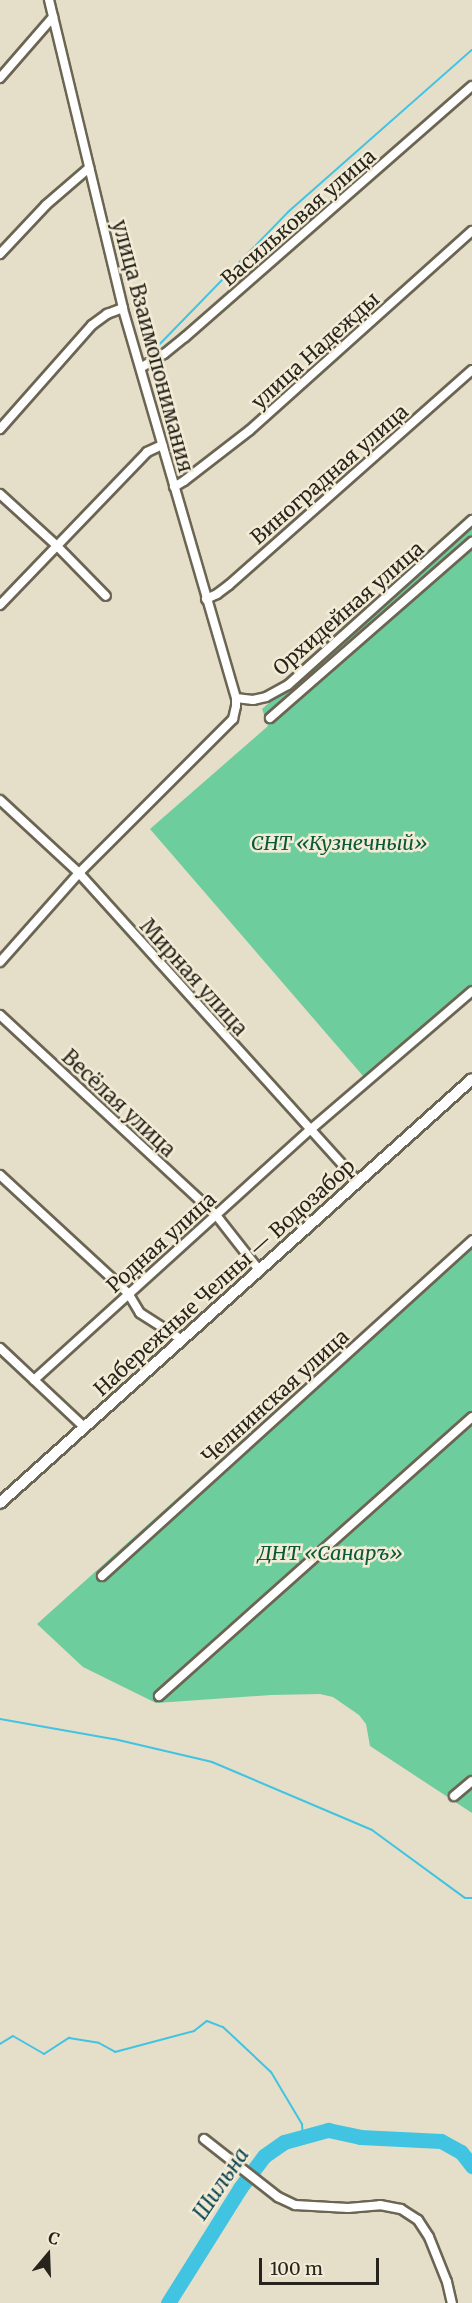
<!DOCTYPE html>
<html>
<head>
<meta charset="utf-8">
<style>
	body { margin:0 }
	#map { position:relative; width:472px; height:2303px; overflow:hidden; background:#e5dec9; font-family:Merriweather,serif }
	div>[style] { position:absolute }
	.green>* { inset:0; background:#6ecd9d }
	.stream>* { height:2px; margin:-1px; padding:0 1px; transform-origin:1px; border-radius:1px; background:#41c3e2 }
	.river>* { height:15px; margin:-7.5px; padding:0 7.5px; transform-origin:7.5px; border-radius:7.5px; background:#41c3e2 }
	.roads { filter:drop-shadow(2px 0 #6b6553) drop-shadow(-2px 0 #6b6553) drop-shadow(0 2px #6b6553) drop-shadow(0 -2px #6b6553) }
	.minor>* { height:8px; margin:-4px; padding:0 4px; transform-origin:4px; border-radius:4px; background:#fff }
	.major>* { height:10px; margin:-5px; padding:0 5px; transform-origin:5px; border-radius:5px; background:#fff }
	span { translate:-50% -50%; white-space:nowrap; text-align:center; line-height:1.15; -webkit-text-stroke:5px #f2ebd6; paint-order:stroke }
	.street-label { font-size:20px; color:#27241d }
	.park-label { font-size:20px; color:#095939; font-style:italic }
	.water-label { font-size:21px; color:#0f4754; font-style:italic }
	.north { position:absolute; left:18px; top:2225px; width:60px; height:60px; -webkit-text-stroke:4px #f2ebd6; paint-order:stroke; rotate:19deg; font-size:16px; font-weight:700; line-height:24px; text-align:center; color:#27241d }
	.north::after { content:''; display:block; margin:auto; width:21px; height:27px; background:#27241d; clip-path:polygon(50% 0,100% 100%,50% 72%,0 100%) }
	.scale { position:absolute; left:259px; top:2258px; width:120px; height:27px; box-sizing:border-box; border:3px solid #27241d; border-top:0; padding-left:8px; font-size:18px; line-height:21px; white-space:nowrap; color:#27241d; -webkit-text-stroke:4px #f2ebd6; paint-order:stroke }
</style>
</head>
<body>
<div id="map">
	<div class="green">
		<div style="clip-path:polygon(472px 527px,472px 993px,370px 1084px,150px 829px,268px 726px,262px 709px)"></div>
		<div style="clip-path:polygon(472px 1234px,472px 1813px,370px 1746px,366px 1724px,359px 1715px,333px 1697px,320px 1694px,271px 1695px,156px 1703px,83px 1667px,37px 1624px)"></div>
	</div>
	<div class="stream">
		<div style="left:153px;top:351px;width:194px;rotate:-45.8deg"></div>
		<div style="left:288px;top:212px;width:245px;rotate:-41.4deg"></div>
		<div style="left:0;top:1719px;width:116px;rotate:10deg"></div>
		<div style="left:114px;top:1739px;width:101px;rotate:13.2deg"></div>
		<div style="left:212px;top:1762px;width:174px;rotate:23deg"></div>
		<div style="left:372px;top:1830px;width:115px;rotate:36.2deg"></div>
		<div style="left:465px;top:1898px;width:7px"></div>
		<div style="left:0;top:2044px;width:15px;rotate:-32deg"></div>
		<div style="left:13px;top:2036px;width:36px;rotate:30deg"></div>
		<div style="left:44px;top:2054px;width:30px;rotate:-33deg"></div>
		<div style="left:69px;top:2038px;width:30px;rotate:9deg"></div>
		<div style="left:99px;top:2043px;width:18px;rotate:29deg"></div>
		<div style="left:115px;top:2052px;width:82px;rotate:-14.9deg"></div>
		<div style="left:194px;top:2031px;width:16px;rotate:-38deg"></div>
		<div style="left:207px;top:2021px;width:17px;rotate:21deg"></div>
		<div style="left:223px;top:2027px;width:66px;rotate:43.2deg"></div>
		<div style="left:271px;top:2072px;width:61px;rotate:59.2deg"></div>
		<div style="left:302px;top:2124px;width:13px;rotate:86deg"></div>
	</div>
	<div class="river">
		<div style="left:168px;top:2303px;width:136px;rotate:-57.9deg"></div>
		<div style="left:240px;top:2188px;width:40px;rotate:-53deg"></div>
		<div style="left:264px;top:2156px;width:24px;rotate:-35deg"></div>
		<div style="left:284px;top:2142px;width:46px;rotate:-15.3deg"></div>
		<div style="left:328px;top:2130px;width:33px;rotate:12deg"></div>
		<div style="left:360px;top:2137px;width:81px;rotate:2.8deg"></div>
		<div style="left:441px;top:2141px;width:23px;rotate:29deg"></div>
		<div style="left:461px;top:2152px;width:18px;rotate:52deg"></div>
	</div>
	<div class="roads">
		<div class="minor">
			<div style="left:0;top:78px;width:81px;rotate:-49deg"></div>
			<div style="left:0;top:254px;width:67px;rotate:-46.8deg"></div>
			<div style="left:46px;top:205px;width:57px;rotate:-40.7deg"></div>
			<div style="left:142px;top:367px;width:26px;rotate:-31deg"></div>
			<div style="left:164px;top:354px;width:27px;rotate:-39deg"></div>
			<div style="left:185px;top:337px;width:381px;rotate:-41.2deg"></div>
			<div style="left:0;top:429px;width:139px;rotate:-48.5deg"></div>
			<div style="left:92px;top:325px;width:19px;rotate:-36deg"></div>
			<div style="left:107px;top:314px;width:17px;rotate:-21deg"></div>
			<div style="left:174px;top:487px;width:12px;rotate:-31deg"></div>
			<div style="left:184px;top:481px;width:83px;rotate:-37.7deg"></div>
			<div style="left:250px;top:430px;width:298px;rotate:-41.9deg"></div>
			<div style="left:0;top:494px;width:76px;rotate:42.3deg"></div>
			<div style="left:56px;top:545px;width:71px;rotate:45.6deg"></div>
			<div style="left:206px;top:599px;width:12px;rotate:-24deg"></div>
			<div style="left:217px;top:594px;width:15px;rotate:-37deg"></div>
			<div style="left:229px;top:585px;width:324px;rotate:-41.5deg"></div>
			<div style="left:0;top:605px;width:212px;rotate:-46.1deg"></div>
			<div style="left:147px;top:452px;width:17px;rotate:-25deg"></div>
			<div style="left:236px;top:698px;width:17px;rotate:7deg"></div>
			<div style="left:253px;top:700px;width:13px;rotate:-13deg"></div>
			<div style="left:266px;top:697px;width:25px;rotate:-29deg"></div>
			<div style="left:288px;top:685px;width:247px;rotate:-41.9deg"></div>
			<div style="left:270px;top:718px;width:268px;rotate:-41.1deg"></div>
			<div style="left:0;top:800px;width:108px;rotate:42.7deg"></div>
			<div style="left:79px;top:873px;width:416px;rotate:47.9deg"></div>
			<div style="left:0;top:962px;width:119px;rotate:-48.4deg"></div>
			<div style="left:79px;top:873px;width:218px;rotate:-45deg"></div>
			<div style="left:233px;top:719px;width:13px;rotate:-77deg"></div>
			<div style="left:236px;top:706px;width:8px;rotate:-90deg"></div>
			<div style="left:236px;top:698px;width:406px;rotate:-106.2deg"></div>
			<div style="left:123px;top:308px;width:317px;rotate:-103.5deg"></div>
			<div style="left:0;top:1015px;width:294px;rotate:42.8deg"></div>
			<div style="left:216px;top:1215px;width:70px;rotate:52deg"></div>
			<div style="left:0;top:1175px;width:174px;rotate:42.7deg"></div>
			<div style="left:128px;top:1293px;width:23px;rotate:59deg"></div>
			<div style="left:140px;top:1313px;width:49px;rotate:32.4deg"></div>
			<div style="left:0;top:1348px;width:115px;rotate:43.2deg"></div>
			<div style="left:34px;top:1380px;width:372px;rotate:-42.2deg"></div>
			<div style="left:310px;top:1130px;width:213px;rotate:-40.6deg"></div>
			<div style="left:102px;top:1576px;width:500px;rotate:-42.2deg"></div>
			<div style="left:159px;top:1696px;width:419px;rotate:-41.7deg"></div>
			<div style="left:454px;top:1796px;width:23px;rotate:-40deg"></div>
			<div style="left:204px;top:2139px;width:94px;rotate:38.1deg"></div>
			<div style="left:278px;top:2197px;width:19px;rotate:25deg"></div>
			<div style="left:295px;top:2205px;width:53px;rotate:3.2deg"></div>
			<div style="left:348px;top:2208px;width:32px;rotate:-5deg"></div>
			<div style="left:380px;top:2205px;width:21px;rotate:11deg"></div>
			<div style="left:401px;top:2209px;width:20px;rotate:33deg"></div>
			<div style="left:418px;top:2220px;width:20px;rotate:57deg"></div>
			<div style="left:429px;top:2237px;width:48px;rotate:68.2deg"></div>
			<div style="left:447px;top:2282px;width:22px;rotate:77deg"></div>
		</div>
		<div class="major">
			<div style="left:0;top:1503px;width:634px;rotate:-41.93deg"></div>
		</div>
	</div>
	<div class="street-label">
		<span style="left:298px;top:217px;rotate:-41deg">Васильковая улица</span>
		<span style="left:153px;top:346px;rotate:75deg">улица Взаимопонимания</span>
		<span style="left:315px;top:350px;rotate:-42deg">улица Надежды</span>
		<span style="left:329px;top:474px;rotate:-41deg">Виноградная улица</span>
		<span style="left:348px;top:608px;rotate:-41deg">Орхидейная улица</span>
		<span style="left:194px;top:977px;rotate:48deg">Мирная улица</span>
		<span style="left:119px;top:1103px;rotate:43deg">Весёлая улица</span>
		<span style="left:161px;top:1242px;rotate:-42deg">Родная улица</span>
		<span style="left:224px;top:1277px;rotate:-42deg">Набережные Челны — Водозабор</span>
		<span style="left:275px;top:1396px;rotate:-42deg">Челнинская улица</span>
	</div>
	<div class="park-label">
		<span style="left:339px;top:842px">СНТ «Кузнечный»</span>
		<span style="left:330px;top:1552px">ДНТ «Санаръ»</span>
	</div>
	<div class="water-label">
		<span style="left:221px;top:2184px;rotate:-56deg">Шильна</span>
	</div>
	<div class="north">С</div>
	<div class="scale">100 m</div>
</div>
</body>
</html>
